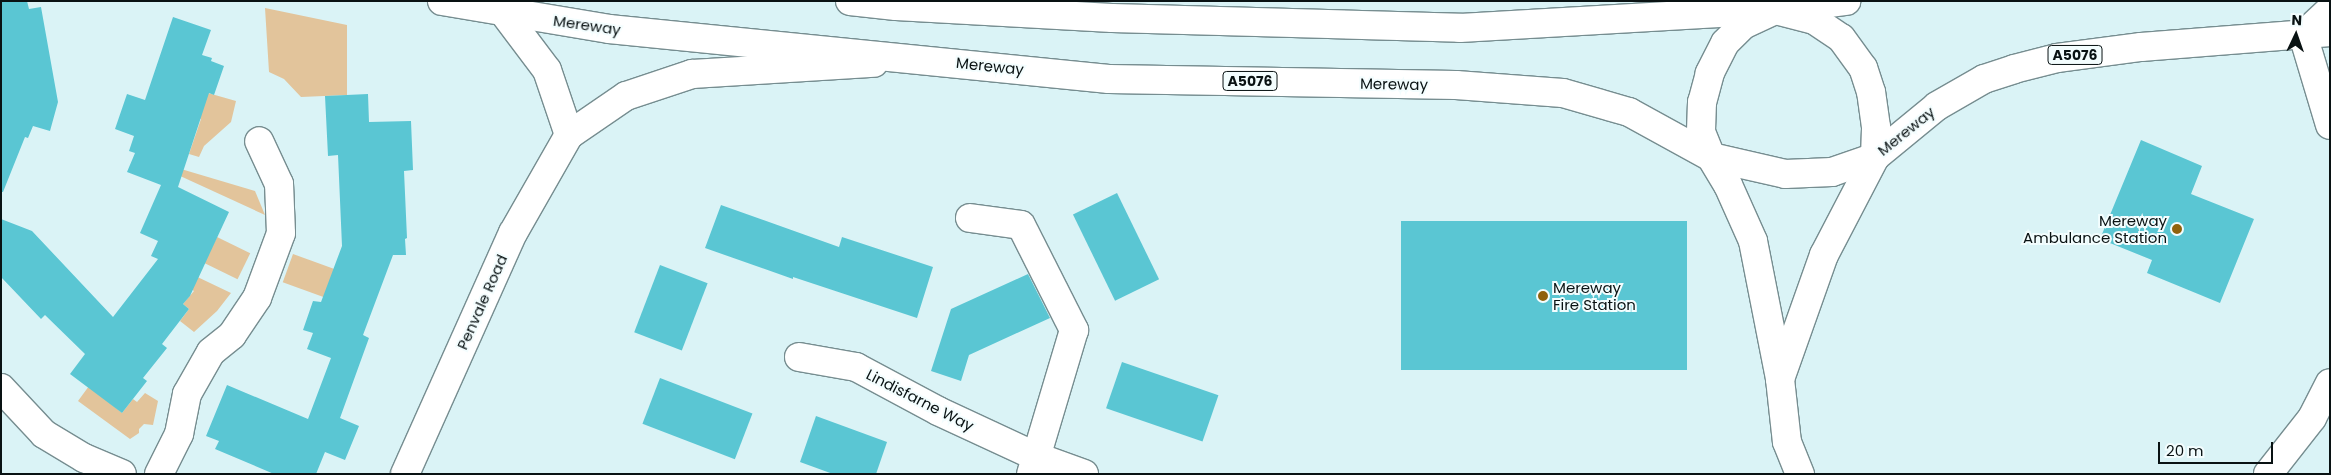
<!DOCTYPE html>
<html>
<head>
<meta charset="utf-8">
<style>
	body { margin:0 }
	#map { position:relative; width:2331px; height:475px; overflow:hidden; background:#daf3f6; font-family:Poppins,sans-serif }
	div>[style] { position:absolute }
	.green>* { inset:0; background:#e2c49b; transform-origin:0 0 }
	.building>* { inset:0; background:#5ac6d3; transform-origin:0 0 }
	.roads { filter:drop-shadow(1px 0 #768d90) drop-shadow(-1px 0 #768d90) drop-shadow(0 1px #768d90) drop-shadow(0 -1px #768d90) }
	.minor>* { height:28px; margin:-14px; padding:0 14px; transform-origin:14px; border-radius:14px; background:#fff }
	.tertiary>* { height:28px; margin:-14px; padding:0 14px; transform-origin:14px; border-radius:14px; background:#fff }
	.trunk>* { height:28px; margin:-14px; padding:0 14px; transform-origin:14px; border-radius:14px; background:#fff }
	.dots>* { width:14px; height:14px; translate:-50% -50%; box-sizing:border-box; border:2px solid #f3fdfe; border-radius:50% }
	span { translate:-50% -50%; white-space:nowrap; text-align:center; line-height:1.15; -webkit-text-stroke:4px #f3fdfe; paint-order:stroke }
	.shield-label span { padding:1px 4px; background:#f3fdfe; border:1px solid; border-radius:4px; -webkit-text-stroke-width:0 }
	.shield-label { font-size:14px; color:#091213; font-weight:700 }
	.street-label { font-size:15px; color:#091213 }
	.poi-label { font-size:15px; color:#091213 }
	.right { translate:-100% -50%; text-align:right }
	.left { translate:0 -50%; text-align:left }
	.frame { position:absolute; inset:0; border:2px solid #091213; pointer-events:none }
	.north { position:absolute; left:2271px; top:10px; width:50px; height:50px; -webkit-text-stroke:4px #f3fdfe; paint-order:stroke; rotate:3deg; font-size:14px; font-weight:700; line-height:20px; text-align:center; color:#091213 }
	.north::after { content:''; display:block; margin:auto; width:18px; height:22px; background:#091213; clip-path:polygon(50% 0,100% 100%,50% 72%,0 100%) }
	.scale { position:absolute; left:2158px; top:442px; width:115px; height:22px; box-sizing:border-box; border:2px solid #091213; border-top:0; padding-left:6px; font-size:15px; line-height:18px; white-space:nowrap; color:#091213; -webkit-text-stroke:4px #f3fdfe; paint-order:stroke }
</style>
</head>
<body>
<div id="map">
	<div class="green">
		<div style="clip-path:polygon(265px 8px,347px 25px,347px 95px,301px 97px,284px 79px,269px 72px)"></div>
		<div style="clip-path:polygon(201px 91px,236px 101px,231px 122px,204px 146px,199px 157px,189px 154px,201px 119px,187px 114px)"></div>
		<div style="clip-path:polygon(181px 169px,255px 191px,265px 215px,178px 175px)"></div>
		<div style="left:217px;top:237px;width:37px;height:29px;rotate:26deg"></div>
		<div style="left:293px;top:254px;width:44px;height:30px;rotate:20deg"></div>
		<div style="clip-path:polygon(187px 272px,231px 293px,217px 311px,194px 332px,180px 321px,189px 309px,183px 304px,194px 291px,182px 282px)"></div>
		<div style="clip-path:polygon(89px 386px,122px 413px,133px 399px,137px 402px,145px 393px,158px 401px,153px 425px,144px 424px,139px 429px,139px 433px,130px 439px,78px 401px)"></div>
	</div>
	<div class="building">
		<div style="clip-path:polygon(1px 1px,27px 1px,29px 9px,41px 7px,58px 102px,50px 131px,33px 126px,28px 138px,25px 137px,3px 192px,1px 192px)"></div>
		<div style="clip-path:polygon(173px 17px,211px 30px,202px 55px,212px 58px,211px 61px,224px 66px,214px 95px,209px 93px,178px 187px,229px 212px,190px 296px,183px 304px,189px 309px,162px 344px,167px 348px,143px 378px,147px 381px,122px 413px,70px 374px,85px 354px,45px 315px,41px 319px,1px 277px,1px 219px,32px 231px,113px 317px,158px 259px,151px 256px,158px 241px,140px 233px,161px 185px,127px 172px,135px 153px,129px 151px,134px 136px,115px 129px,127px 94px,145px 100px)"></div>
		<div style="clip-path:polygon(368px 94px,369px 122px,411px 121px,413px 170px,404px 171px,407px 238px,405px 239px,406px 255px,393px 255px,363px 335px,369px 338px,340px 418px,359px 426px,345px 460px,325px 452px,316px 474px,274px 474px,215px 449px,219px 441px,206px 436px,227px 385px,308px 419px,331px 358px,307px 349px,313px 333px,303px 330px,313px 301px,321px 302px,342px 246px,338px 155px,328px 156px,325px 96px)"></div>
		<div style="clip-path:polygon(2141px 140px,2202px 166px,2191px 194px,2254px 219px,2220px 303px,2147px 273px,2152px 260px,2100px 239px)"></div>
		<div style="left:1117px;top:193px;width:96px;height:49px;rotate:64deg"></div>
		<div style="clip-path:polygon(721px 205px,839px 247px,842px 237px,933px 267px,917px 318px,793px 277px,793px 279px,705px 248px)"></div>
		<div style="left:1401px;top:221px;width:286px;height:149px"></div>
		<div style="left:660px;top:265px;width:51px;height:72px;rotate:21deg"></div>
		<div style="clip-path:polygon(1028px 274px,1050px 318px,969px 355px,961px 381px,931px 371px,951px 309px)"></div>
		<div style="left:1122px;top:362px;width:102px;height:49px;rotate:19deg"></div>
		<div style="left:660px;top:378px;width:99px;height:49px;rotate:21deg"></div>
		<div style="clip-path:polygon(816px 416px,887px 442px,876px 474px,833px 474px,800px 462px)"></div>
	</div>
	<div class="roads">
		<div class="minor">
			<div style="left:2330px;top:10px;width:37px;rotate:137deg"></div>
			<div style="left:2303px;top:35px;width:94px;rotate:73.3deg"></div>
			<div style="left:970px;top:218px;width:51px;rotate:7.8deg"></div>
			<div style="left:1021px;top:225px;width:118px;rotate:63.2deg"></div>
			<div style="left:1074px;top:330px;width:150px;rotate:106.6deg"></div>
			<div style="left:799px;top:357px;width:58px;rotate:10deg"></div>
			<div style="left:856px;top:367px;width:93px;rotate:28.2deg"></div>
			<div style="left:938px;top:411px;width:109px;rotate:24.9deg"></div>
			<div style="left:1037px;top:457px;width:50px;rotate:19.9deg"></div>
			<div style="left:1780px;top:379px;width:132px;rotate:-70.5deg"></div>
			<div style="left:1824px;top:255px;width:110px;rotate:-62.5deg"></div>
			<div style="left:1875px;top:157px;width:30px;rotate:-88deg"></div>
			<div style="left:1876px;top:127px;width:35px;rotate:-98deg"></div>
			<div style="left:1871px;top:92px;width:25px;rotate:-108deg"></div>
			<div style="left:1863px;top:68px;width:37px;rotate:-126deg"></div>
			<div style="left:1841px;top:38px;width:32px;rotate:-146deg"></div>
			<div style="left:1814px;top:20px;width:40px;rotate:-165.6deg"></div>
			<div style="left:1775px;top:10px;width:35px;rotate:155deg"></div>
			<div style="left:1743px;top:25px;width:25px;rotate:135deg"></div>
			<div style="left:1725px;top:43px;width:34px;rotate:117deg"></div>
			<div style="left:1710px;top:73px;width:30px;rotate:105deg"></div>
			<div style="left:1702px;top:102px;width:30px;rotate:92deg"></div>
			<div style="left:1701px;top:132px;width:27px;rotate:68deg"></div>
			<div style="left:1711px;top:157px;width:33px;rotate:59deg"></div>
			<div style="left:1728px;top:185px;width:61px;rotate:65.9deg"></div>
			<div style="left:1753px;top:241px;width:141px;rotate:78.9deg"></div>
			<div style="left:1780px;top:379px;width:63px;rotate:83.7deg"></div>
			<div style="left:1787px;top:442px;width:35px;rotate:68deg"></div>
			<div style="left:1px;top:388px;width:63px;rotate:46.9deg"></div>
			<div style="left:44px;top:434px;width:47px;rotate:31deg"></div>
			<div style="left:84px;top:458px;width:41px;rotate:22.8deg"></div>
			<div style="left:159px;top:474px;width:45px;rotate:-63.4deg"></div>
			<div style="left:179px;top:434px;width:41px;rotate:-78.7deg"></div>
			<div style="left:187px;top:394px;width:48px;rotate:-60.3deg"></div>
			<div style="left:211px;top:352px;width:27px;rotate:-39deg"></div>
			<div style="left:232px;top:335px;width:45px;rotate:-56deg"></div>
			<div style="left:257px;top:298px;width:69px;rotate:-69.7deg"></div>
			<div style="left:281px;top:233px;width:49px;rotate:-92.3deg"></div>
			<div style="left:279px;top:184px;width:47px;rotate:-114.9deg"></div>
			<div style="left:2268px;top:474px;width:71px;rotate:-51.8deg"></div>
			<div style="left:2312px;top:418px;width:39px;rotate:-63deg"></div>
		</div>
		<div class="tertiary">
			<div style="left:504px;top:13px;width:71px;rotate:53deg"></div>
			<div style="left:547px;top:70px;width:69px;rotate:71.3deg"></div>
			<div style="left:405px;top:474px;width:264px;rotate:-65.9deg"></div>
			<div style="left:513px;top:233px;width:113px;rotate:-60.3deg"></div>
			<div style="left:569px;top:135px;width:69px;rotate:-34.4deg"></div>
			<div style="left:626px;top:96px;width:70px;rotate:-18.4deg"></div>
			<div style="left:692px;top:74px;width:182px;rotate:-3.5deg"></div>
		</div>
		<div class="trunk">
			<div style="left:442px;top:1px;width:169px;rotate:9.5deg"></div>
			<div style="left:609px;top:29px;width:502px;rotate:5.71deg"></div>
			<div style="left:1109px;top:79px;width:347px;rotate:1deg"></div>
			<div style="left:1456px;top:85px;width:107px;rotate:4.3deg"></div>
			<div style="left:1563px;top:93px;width:69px;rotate:16.1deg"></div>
			<div style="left:1629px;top:112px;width:94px;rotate:28.8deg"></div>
			<div style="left:1711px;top:157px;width:76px;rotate:12.9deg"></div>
			<div style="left:1785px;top:174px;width:47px;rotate:-2.4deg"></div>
			<div style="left:1832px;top:172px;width:46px;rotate:-19.2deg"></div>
			<div style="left:1875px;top:157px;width:80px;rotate:-39.4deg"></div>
			<div style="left:1937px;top:106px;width:54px;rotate:-29.9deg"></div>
			<div style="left:1984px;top:79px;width:32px;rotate:-18deg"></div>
			<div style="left:2014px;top:69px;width:44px;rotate:-14.3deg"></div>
			<div style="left:2057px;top:58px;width:85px;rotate:-7.5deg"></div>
			<div style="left:2141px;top:47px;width:190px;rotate:-4.5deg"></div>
			<div style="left:850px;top:1px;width:46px;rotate:6.2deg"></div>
			<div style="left:896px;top:6px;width:216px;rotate:3.2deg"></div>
			<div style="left:1112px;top:18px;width:348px;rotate:1.6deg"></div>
			<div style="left:1460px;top:28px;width:316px;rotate:-3.3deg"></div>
			<div style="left:1775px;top:10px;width:72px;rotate:-7.2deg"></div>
		</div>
	</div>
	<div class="dots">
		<div style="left:2177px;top:229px;background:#90620d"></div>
		<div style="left:1543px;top:296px;background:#90620d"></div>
	</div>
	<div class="shield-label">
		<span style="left:2075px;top:55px">A5076</span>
		<span style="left:1250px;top:81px">A5076</span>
	</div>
	<div class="street-label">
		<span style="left:587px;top:25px;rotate:8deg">Mereway</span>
		<span style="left:990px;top:66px;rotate:6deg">Mereway</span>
		<span style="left:1394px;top:84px;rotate:1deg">Mereway</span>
		<span style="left:1906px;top:131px;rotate:-39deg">Mereway</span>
		<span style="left:482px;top:302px;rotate:-66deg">Penvale Road</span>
		<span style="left:920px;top:400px;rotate:27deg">Lindisfarne Way</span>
	</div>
	<div class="poi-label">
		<span class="right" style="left:2167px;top:229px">Mereway<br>Ambulance Station</span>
		<span class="left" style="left:1553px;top:296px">Mereway<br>Fire Station</span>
	</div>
	<div class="frame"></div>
	<div class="north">N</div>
	<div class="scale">20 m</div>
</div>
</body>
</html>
